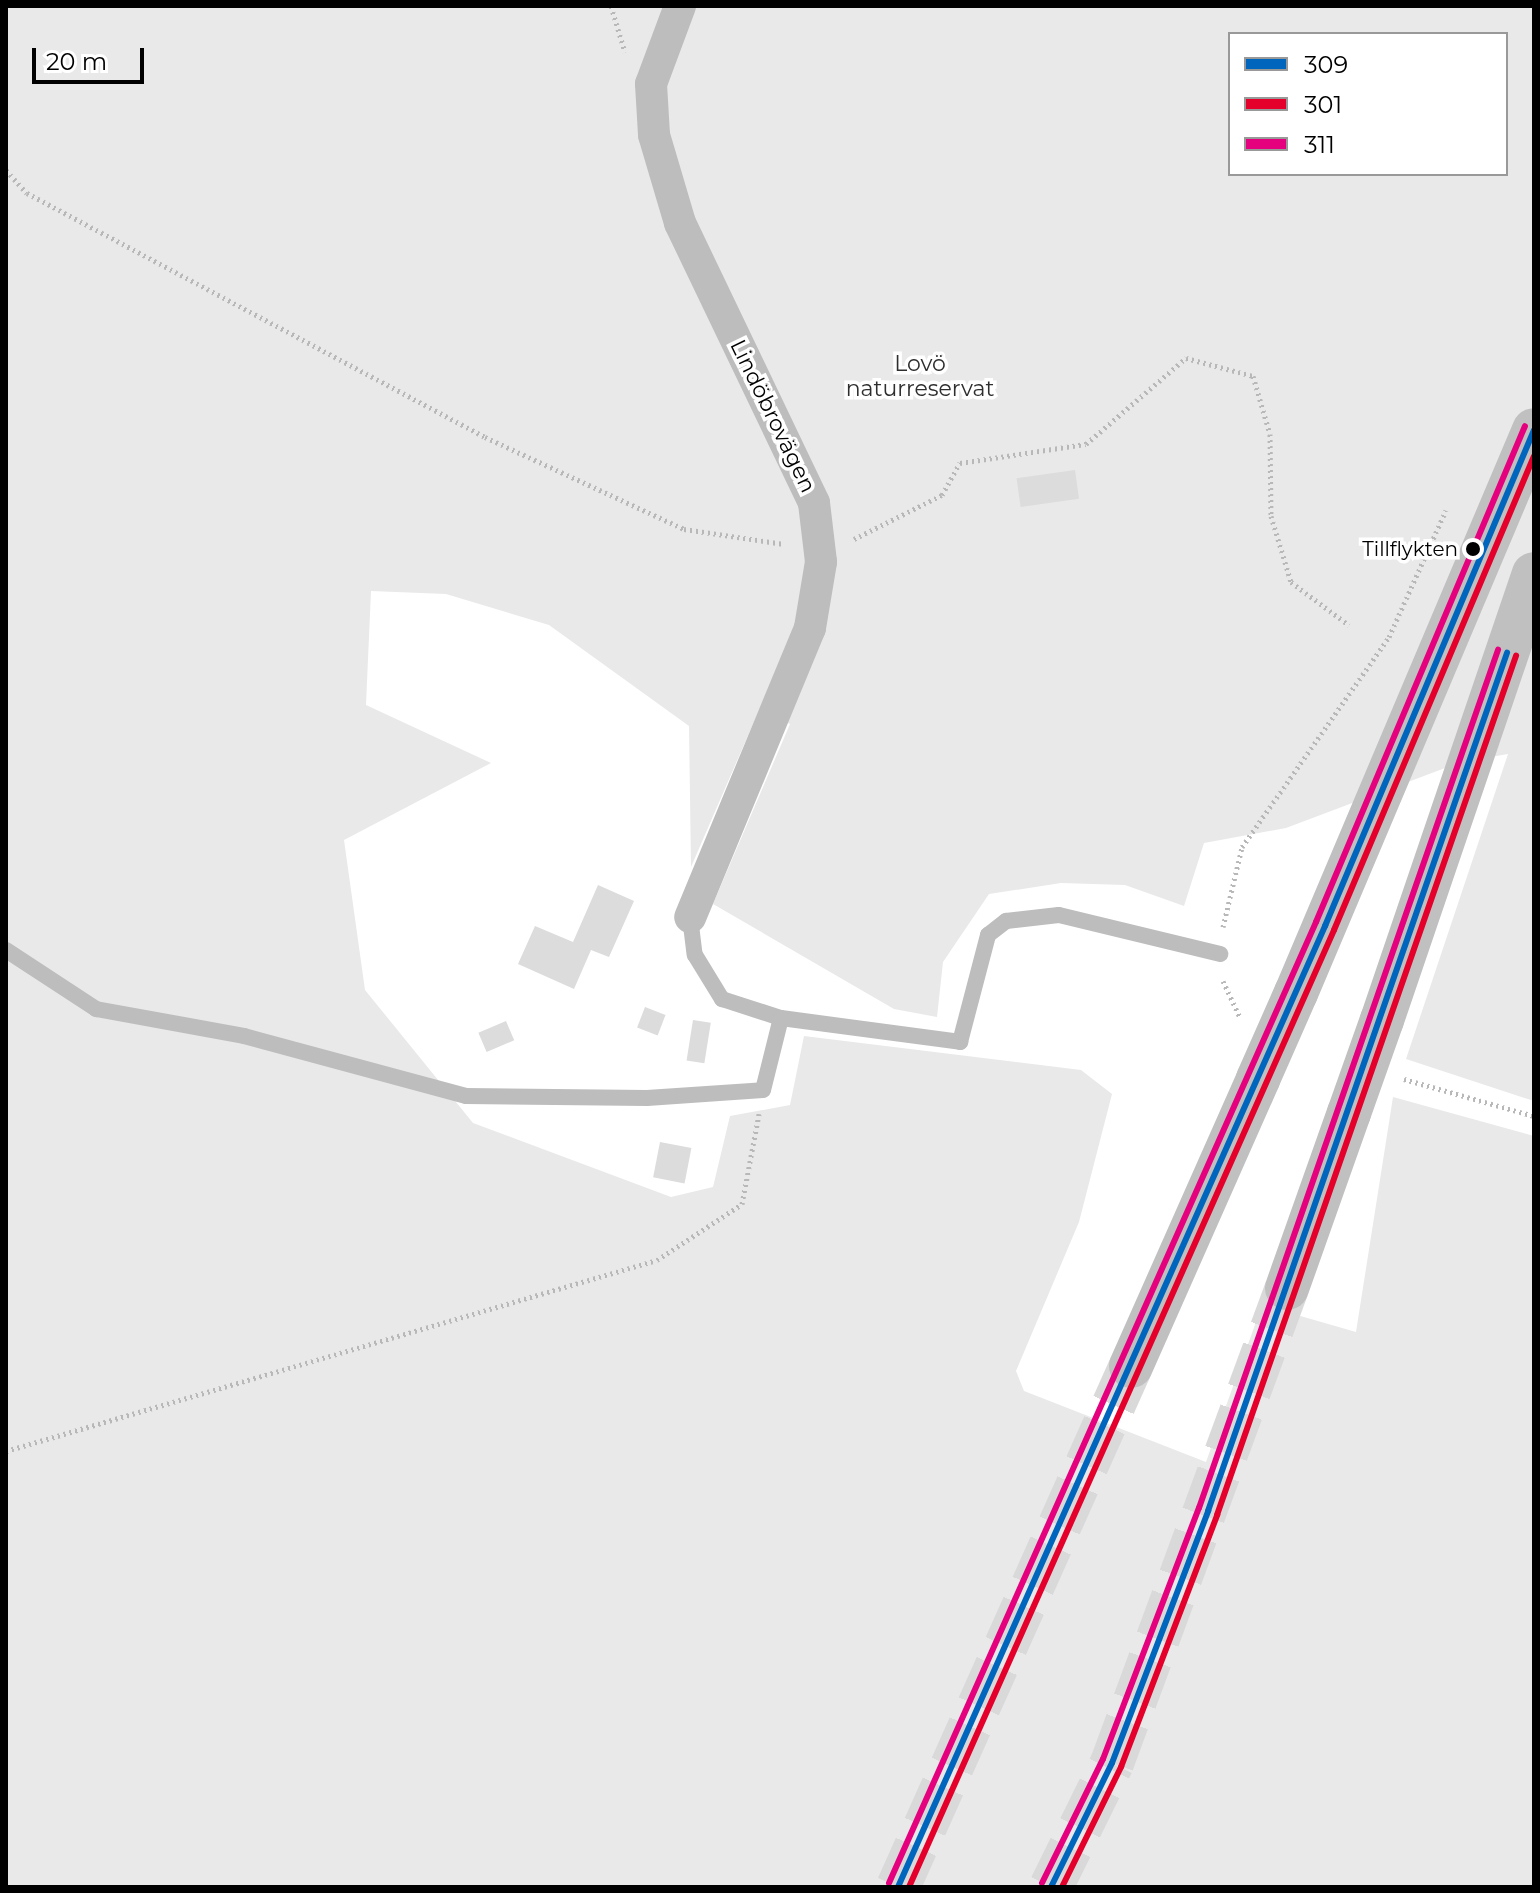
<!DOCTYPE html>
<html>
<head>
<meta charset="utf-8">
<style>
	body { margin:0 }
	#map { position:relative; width:1540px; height:1893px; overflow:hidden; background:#fff; font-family:Montserrat,sans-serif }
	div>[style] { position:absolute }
	.green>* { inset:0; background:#e9e9e9 }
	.building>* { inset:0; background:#dcdcdc; transform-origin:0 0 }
	.secondary-tunnel>* { height:44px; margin-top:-22px; transform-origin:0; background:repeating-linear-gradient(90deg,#d9d9d9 0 44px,transparent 0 66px) }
	.path>* { height:5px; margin-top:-2.5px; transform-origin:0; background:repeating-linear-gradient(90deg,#b8b8b8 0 2px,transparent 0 6px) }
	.lane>* { height:16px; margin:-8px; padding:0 8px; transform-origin:8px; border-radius:8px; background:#bdbdbd }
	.street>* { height:32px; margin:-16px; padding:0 16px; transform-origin:16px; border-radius:16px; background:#bdbdbd }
	.secondary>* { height:44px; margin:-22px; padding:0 22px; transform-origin:22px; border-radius:22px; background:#c0c0c0 }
	.secondary-bridge>* { height:44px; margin:-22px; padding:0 22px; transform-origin:22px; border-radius:22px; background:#c0c0c0 }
	.bus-1>* { height:6px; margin:-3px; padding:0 3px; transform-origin:3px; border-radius:3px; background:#0065bd }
	.bus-2>* { height:6px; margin:-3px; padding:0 3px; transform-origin:3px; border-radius:3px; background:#e4002b }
	.bus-3>* { height:6px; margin:-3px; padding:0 3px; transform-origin:3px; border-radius:3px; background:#e5007d }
	.dots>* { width:22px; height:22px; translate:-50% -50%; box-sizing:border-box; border:4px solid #fff; border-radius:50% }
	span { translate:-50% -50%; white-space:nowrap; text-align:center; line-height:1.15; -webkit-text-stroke:7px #fff; paint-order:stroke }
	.bus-label { font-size:20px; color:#000 }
	.right { translate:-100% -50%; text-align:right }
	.park-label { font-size:22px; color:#2e2e2e }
	.street-label { font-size:22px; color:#000 }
	.frame { position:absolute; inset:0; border:8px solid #000; pointer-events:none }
	.legend { position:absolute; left:1228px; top:32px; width:280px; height:144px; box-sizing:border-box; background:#fff; border:2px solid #999; margin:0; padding:10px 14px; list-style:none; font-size:24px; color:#000 }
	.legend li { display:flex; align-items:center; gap:16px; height:40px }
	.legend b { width:40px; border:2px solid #999 }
	.scale { position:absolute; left:32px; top:48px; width:112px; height:36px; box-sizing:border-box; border:4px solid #000; border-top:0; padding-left:10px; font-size:24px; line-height:28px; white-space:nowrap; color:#000; -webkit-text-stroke:6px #fff; paint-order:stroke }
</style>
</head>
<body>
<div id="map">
	<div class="green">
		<div style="clip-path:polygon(evenodd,6px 6px,1534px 6px,1534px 1101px,1406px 1059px,1508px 754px,1461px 762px,1286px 828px,1204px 843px,1184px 906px,1125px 885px,1061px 883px,989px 894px,943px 962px,937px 1017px,894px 1009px,713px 904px,790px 724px,759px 710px,691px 867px,689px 726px,549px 625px,446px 594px,371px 591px,366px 705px,491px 763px,344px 840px,365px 990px,473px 1123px,671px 1197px,713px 1187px,730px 1116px,790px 1105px,804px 1036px,1081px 1070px,1112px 1094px,1079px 1222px,1016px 1371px,1024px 1391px,1206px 1462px,1262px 1305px,1356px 1332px,1393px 1097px,1534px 1136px,1534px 1887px,6px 1887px,6px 6px,1230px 34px,1506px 34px,1506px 174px,1230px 174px,1230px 34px)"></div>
	</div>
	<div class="building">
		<div style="left:1075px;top:470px;width:29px;height:59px;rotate:82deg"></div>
		<div style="clip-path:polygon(598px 885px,634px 901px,609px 957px,591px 950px,574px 989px,518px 964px,535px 926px,573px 942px)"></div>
		<div style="left:645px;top:1007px;width:22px;height:22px;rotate:21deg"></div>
		<div style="left:693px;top:1020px;width:18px;height:41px;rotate:9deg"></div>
		<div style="left:506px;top:1021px;width:21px;height:30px;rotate:67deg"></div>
		<div style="left:660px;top:1142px;width:32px;height:36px;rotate:11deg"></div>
	</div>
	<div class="secondary-tunnel">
		<div style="left:898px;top:1887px;width:571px;rotate:-65.91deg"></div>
		<div style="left:1051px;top:1887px;width:138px;rotate:-63.8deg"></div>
		<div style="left:1112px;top:1763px;width:506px;rotate:-69.78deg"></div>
	</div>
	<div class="path">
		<div style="left:611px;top:6px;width:48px;rotate:73.1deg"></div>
		<div style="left:6px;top:170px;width:31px;rotate:48deg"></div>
		<div style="left:27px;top:193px;width:519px;rotate:28.05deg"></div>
		<div style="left:485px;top:437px;width:219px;rotate:24.8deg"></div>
		<div style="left:684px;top:529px;width:101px;rotate:8.5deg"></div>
		<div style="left:854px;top:539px;width:98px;rotate:-26.6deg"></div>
		<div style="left:942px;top:495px;width:37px;rotate:-61deg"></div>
		<div style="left:960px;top:463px;width:127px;rotate:-8.6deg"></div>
		<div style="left:1086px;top:444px;width:132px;rotate:-40.7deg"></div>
		<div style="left:1186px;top:358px;width:69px;rotate:15deg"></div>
		<div style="left:1253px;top:376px;width:60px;rotate:73.7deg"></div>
		<div style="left:1270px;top:434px;width:82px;rotate:89.3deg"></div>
		<div style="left:1271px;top:516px;width:69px;rotate:73.1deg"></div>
		<div style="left:1291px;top:582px;width:72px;rotate:36.6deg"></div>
		<div style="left:1223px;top:927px;width:82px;rotate:-76.6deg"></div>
		<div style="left:1242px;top:847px;width:256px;rotate:-55deg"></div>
		<div style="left:1389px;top:637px;width:139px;rotate:-65.8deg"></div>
		<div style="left:1223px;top:981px;width:40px;rotate:65deg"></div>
		<div style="left:1404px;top:1079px;width:135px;rotate:15.9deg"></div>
		<div style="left:6px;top:1451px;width:678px;rotate:-16.35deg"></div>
		<div style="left:657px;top:1260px;width:102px;rotate:-33.4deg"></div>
		<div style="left:742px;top:1204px;width:92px;rotate:-79.3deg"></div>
	</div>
	<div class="lane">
		<div style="left:690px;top:917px;width:38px;rotate:83deg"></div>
		<div style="left:695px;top:955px;width:52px;rotate:58.5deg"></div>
		<div style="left:722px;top:999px;width:62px;rotate:17.9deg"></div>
		<div style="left:781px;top:1018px;width:181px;rotate:7.6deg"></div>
		<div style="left:960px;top:1042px;width:111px;rotate:-75.3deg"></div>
		<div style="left:988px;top:935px;width:23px;rotate:-38deg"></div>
		<div style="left:1006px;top:921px;width:53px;rotate:-6.5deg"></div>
		<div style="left:1059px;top:915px;width:166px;rotate:13.6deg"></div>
		<div style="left:6px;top:950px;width:108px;rotate:33.2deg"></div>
		<div style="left:96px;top:1009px;width:150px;rotate:10.3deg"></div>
		<div style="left:244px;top:1036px;width:230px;rotate:15.1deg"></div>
		<div style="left:466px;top:1096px;width:181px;rotate:0.6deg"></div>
		<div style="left:647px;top:1098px;width:116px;rotate:-3.9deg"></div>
		<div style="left:763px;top:1090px;width:74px;rotate:-76deg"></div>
	</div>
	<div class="street">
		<div style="left:680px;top:6px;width:83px;rotate:110.4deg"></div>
		<div style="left:651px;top:84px;width:51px;rotate:86.6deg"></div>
		<div style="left:654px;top:135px;width:92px;rotate:73.5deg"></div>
		<div style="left:680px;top:223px;width:310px;rotate:64.4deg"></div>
		<div style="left:814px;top:503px;width:59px;rotate:83.2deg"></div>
		<div style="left:821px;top:562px;width:67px;rotate:99.5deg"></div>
		<div style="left:810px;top:628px;width:313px;rotate:112.5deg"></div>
	</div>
	<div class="secondary">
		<div style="left:1296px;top:993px;width:611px;rotate:-67.08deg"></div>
		<div style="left:1382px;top:1020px;width:471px;rotate:-71.2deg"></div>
		<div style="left:1287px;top:1288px;width:186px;rotate:-70.5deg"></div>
		<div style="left:1131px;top:1366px;width:314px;rotate:-66.1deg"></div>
	</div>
	<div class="secondary-bridge">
		<div style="left:1258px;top:1079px;width:94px;rotate:-66.2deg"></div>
		<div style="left:1349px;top:1113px;width:99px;rotate:-70.5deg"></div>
	</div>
	<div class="bus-1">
		<div style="left:898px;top:1887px;width:1052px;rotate:-66.04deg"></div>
		<div style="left:1325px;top:926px;width:538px;rotate:-67.15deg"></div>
		<div style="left:1051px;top:1887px;width:138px;rotate:-63.8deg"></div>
		<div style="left:1112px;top:1763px;width:270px;rotate:-69.1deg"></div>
		<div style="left:1208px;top:1511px;width:909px;rotate:-70.79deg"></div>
	</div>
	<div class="bus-2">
		<div style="left:909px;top:1887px;width:1047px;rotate:-66.05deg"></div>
		<div style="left:1334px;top:930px;width:514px;rotate:-67.12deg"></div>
		<div style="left:1062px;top:1887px;width:134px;rotate:-63.8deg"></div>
		<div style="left:1121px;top:1767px;width:270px;rotate:-69.1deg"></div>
		<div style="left:1217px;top:1515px;width:910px;rotate:-70.81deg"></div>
	</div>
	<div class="bus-3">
		<div style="left:889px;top:1883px;width:1052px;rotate:-66.04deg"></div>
		<div style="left:1316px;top:922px;width:538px;rotate:-67.15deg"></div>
		<div style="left:1042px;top:1883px;width:138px;rotate:-63.8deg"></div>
		<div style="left:1103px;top:1759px;width:269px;rotate:-69.1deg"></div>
		<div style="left:1199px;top:1508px;width:909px;rotate:-70.79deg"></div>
	</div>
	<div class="dots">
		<div style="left:1473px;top:549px;background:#000"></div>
	</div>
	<div class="bus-label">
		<span class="right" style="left:1458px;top:549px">Tillflykten</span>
	</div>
	<div class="park-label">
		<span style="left:920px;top:376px">Lovö<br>naturreservat</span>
	</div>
	<div class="street-label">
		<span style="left:773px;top:416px;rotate:64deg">Lindöbrovägen</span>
	</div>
	<div class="frame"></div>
	<ul class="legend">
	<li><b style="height:10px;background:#0065bd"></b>309</li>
	<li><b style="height:10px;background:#e4002b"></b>301</li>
	<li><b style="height:10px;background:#e5007d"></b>311</li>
	</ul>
	<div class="scale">20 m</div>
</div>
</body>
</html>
